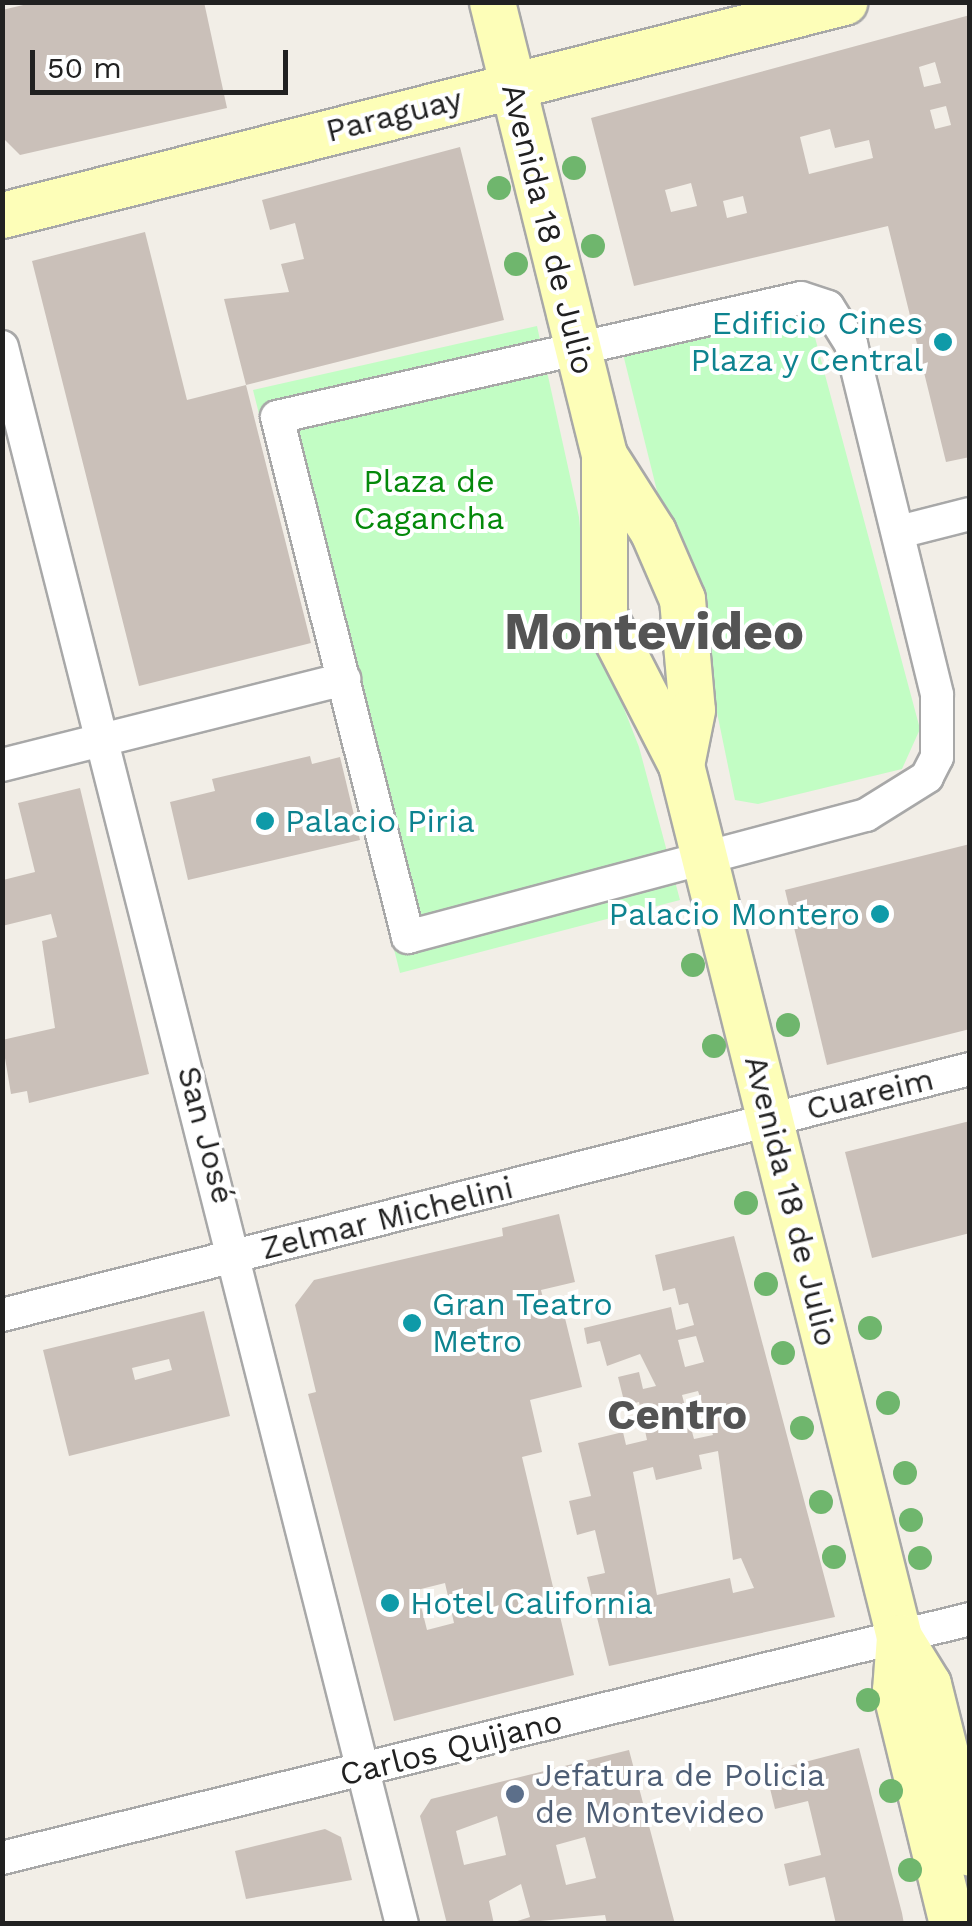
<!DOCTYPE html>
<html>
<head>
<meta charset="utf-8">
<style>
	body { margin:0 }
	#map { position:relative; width:972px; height:1926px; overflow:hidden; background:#f2eee7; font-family:"Work Sans",sans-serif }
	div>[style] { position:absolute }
	.park>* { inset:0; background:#c2fdc4 }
	.building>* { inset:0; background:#cac0b9 }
	.roads { filter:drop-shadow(2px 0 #a8a8a8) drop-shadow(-2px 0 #a8a8a8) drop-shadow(0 2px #a8a8a8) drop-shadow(0 -2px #a8a8a8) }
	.street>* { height:32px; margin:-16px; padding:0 16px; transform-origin:16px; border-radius:16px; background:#fff }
	.secondary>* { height:45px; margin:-22.5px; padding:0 22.5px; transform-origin:22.5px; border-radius:22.5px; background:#fdfeb8 }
	.trees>* { width:24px; height:24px; margin:-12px; border-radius:50%; background:#6fb66d }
	.dots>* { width:28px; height:28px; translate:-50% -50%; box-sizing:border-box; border:5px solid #fff; border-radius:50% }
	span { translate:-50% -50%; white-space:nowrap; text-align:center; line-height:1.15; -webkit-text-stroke:8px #fff; paint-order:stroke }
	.street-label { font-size:32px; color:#212121 }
	.culture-label { font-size:32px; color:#0d838f }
	.right { translate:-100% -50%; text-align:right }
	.left { translate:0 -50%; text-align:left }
	.park-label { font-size:32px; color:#04890a }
	.service-label { font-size:32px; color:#4e5e75 }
	.district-label { font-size:42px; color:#545454; font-weight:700 }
	.town-label { font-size:52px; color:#545454; font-weight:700 }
	.frame { position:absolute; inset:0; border:5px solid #212121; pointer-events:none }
	.scale { position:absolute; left:30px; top:50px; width:258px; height:45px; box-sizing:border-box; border:5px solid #212121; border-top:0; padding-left:12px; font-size:30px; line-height:35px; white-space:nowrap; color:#212121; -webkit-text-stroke:8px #fff; paint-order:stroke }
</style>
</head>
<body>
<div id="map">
	<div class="park">
		<div style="clip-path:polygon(789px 314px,813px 330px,920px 729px,902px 769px,758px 804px,735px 800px,684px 552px,658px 495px,623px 354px)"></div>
		<div style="clip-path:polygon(537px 326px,579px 517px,588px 617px,639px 747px,680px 900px,400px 973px,253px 390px)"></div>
	</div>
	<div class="building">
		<div style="clip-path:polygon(36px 2px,204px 2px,227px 108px,20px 155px,2px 137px,2px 10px)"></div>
		<div style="clip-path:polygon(evenodd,970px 15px,970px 457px,946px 462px,888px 226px,634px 286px,591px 118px,970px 15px,935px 62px,941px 83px,924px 87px,919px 67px,935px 62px,970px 15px,946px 106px,951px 125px,935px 129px,930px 110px,946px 106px,970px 15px,830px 129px,835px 148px,869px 140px,873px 158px,809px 174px,800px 137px,830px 129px,970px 15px,691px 183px,697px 206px,671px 212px,665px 190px,691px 183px,970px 15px,743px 196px,747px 213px,727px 218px,723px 201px,743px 196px)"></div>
		<div style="clip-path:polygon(460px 147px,504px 320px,246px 385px,224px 299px,289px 292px,281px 264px,304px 259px,295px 223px,270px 230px,262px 200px)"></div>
		<div style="clip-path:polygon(145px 232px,187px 400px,246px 385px,311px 643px,139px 686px,32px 261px)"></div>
		<div style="clip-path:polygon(310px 756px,312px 764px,340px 757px,360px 840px,188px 880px,170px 802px,215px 791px,212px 779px)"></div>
		<div style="clip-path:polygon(80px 788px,149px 1074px,29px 1103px,27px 1091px,11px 1094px,2px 1040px,55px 1028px,42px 941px,57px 937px,51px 914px,2px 926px,3px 880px,35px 872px,18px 803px)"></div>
		<div style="clip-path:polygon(970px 844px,970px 1029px,827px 1065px,785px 890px)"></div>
		<div style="clip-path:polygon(970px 1121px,970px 1233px,872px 1258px,845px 1152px)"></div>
		<div style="clip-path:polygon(evenodd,559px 1214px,575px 1282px,541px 1290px,545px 1306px,561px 1302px,582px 1387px,530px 1400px,542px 1452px,522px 1457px,574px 1675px,394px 1721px,308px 1394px,316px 1392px,295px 1305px,314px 1280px,503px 1236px,502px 1228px,559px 1214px,445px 1583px,454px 1623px,427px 1630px,417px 1590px,445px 1583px)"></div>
		<div style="clip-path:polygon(evenodd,734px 1236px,835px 1617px,609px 1666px,587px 1577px,605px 1573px,595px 1530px,577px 1535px,569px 1501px,591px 1496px,578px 1443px,623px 1432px,626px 1445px,647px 1440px,639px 1402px,625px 1405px,618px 1377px,639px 1372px,643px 1389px,656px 1386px,640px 1354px,607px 1366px,600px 1341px,587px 1344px,584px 1328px,671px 1307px,676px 1330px,694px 1325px,688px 1303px,679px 1305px,675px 1288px,663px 1291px,655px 1255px,734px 1236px,696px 1336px,704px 1362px,685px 1367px,678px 1340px,696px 1336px,734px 1236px,698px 1391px,713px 1435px,694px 1439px,682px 1395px,698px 1391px,734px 1236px,718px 1451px,733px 1560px,741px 1558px,754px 1588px,733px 1593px,730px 1578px,657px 1595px,633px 1472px,653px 1467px,656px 1480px,702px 1469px,699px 1455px,718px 1451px)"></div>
		<div style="clip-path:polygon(evenodd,204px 1311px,230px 1416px,69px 1456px,43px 1350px,204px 1311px,169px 1359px,172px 1370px,135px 1380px,132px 1368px,169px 1359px)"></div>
		<div style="clip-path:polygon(859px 1748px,902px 1913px,904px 1924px,836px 1924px,825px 1877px,789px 1886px,784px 1864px,821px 1855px,808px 1801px,775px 1809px,766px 1772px)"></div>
		<div style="clip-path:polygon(evenodd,629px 1750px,675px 1924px,607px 1924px,605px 1915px,508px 1924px,530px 1917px,521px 1884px,489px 1901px,494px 1924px,447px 1924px,420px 1816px,431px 1799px,629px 1750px,497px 1816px,506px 1855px,464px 1865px,456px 1831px,497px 1816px,629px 1750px,585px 1837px,596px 1878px,566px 1885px,556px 1845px,585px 1837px)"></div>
		<div style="clip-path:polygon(325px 1829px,341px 1837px,352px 1880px,246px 1899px,235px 1851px)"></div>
	</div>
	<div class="roads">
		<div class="street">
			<div style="left:801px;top:298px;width:28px;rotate:18deg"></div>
			<div style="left:828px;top:307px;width:44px;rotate:58.1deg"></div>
			<div style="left:851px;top:344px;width:361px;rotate:76.2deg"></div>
			<div style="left:937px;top:695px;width:62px;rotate:90deg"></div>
			<div style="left:937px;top:757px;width:22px;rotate:117deg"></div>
			<div style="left:927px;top:777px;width:72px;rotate:148.1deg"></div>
			<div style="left:866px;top:815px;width:474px;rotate:165.1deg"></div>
			<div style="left:408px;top:937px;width:536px;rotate:-104.14deg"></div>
			<div style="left:277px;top:417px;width:537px;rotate:-12.79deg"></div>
			<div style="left:2px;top:347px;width:1627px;rotate:75.77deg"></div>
			<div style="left:899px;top:532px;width:73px;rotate:-14.2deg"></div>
			<div style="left:2px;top:765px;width:353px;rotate:-14.1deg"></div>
			<div style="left:2px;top:1315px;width:999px;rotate:-14.26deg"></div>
			<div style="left:2px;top:1858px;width:997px;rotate:-13.87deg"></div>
		</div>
		<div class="secondary">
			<div style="left:492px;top:2px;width:467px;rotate:76.1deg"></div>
			<div style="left:604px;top:455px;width:160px;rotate:90deg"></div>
			<div style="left:604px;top:615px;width:169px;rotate:62.8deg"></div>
			<div style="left:681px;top:765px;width:899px;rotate:75.96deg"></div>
			<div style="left:899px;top:1637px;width:55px;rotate:58.3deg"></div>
			<div style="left:928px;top:1684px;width:174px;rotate:76deg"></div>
			<div style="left:2px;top:215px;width:869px;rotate:-14.2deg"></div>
			<div style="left:604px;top:455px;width:91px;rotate:57.5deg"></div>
			<div style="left:653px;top:532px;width:73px;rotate:66.6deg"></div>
			<div style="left:682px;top:599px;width:111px;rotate:84.9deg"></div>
			<div style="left:692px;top:710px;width:56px;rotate:101.3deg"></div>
			<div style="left:899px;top:1637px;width:53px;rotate:94.3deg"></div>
			<div style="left:895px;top:1690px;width:241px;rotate:76.3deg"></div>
		</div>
	</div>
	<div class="trees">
		<div style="left:574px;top:168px"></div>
		<div style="left:499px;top:188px"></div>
		<div style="left:593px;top:246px"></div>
		<div style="left:516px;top:264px"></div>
		<div style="left:693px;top:965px"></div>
		<div style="left:788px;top:1025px"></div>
		<div style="left:714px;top:1046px"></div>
		<div style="left:746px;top:1203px"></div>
		<div style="left:766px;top:1284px"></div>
		<div style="left:870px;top:1328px"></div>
		<div style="left:783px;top:1353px"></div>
		<div style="left:888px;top:1403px"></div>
		<div style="left:802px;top:1428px"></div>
		<div style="left:905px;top:1473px"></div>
		<div style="left:821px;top:1502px"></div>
		<div style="left:911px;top:1520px"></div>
		<div style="left:834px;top:1557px"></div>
		<div style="left:920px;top:1558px"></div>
		<div style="left:868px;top:1700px"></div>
		<div style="left:891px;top:1791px"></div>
		<div style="left:910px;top:1870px"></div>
	</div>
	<div class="dots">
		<div style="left:943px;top:342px;background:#0f9aa8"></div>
		<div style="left:265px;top:821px;background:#0f9aa8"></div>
		<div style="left:880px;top:914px;background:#0f9aa8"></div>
		<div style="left:412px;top:1323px;background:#0f9aa8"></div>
		<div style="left:390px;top:1603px;background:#0f9aa8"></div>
		<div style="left:515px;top:1794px;background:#5c6f8a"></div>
	</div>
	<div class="street-label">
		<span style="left:394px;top:115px;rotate:-14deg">Paraguay</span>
		<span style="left:548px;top:229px;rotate:76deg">Avenida 18 de Julio</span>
		<span style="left:870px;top:1094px;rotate:-14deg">Cuareim</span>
		<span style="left:206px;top:1135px;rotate:75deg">San José</span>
		<span style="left:791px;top:1201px;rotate:76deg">Avenida 18 de Julio</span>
		<span style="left:387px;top:1218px;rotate:-14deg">Zelmar Michelini</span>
		<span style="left:451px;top:1748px;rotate:-14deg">Carlos Quijano</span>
	</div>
	<div class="culture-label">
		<span class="right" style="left:923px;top:342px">Edificio Cines<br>Plaza y Central</span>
		<span class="left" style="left:285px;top:821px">Palacio Piria</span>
		<span class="right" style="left:860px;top:914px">Palacio Montero</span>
		<span class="left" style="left:432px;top:1323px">Gran Teatro<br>Metro</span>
		<span class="left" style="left:410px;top:1603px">Hotel California</span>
	</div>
	<div class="park-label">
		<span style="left:429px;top:500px">Plaza de<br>Cagancha</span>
	</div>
	<div class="service-label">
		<span class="left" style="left:535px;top:1794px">Jefatura de Policia<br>de Montevideo</span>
	</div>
	<div class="district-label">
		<span style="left:677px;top:1415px">Centro</span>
	</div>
	<div class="town-label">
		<span style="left:654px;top:632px">Montevideo</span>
	</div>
	<div class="frame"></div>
	<div class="scale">50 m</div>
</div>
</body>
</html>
